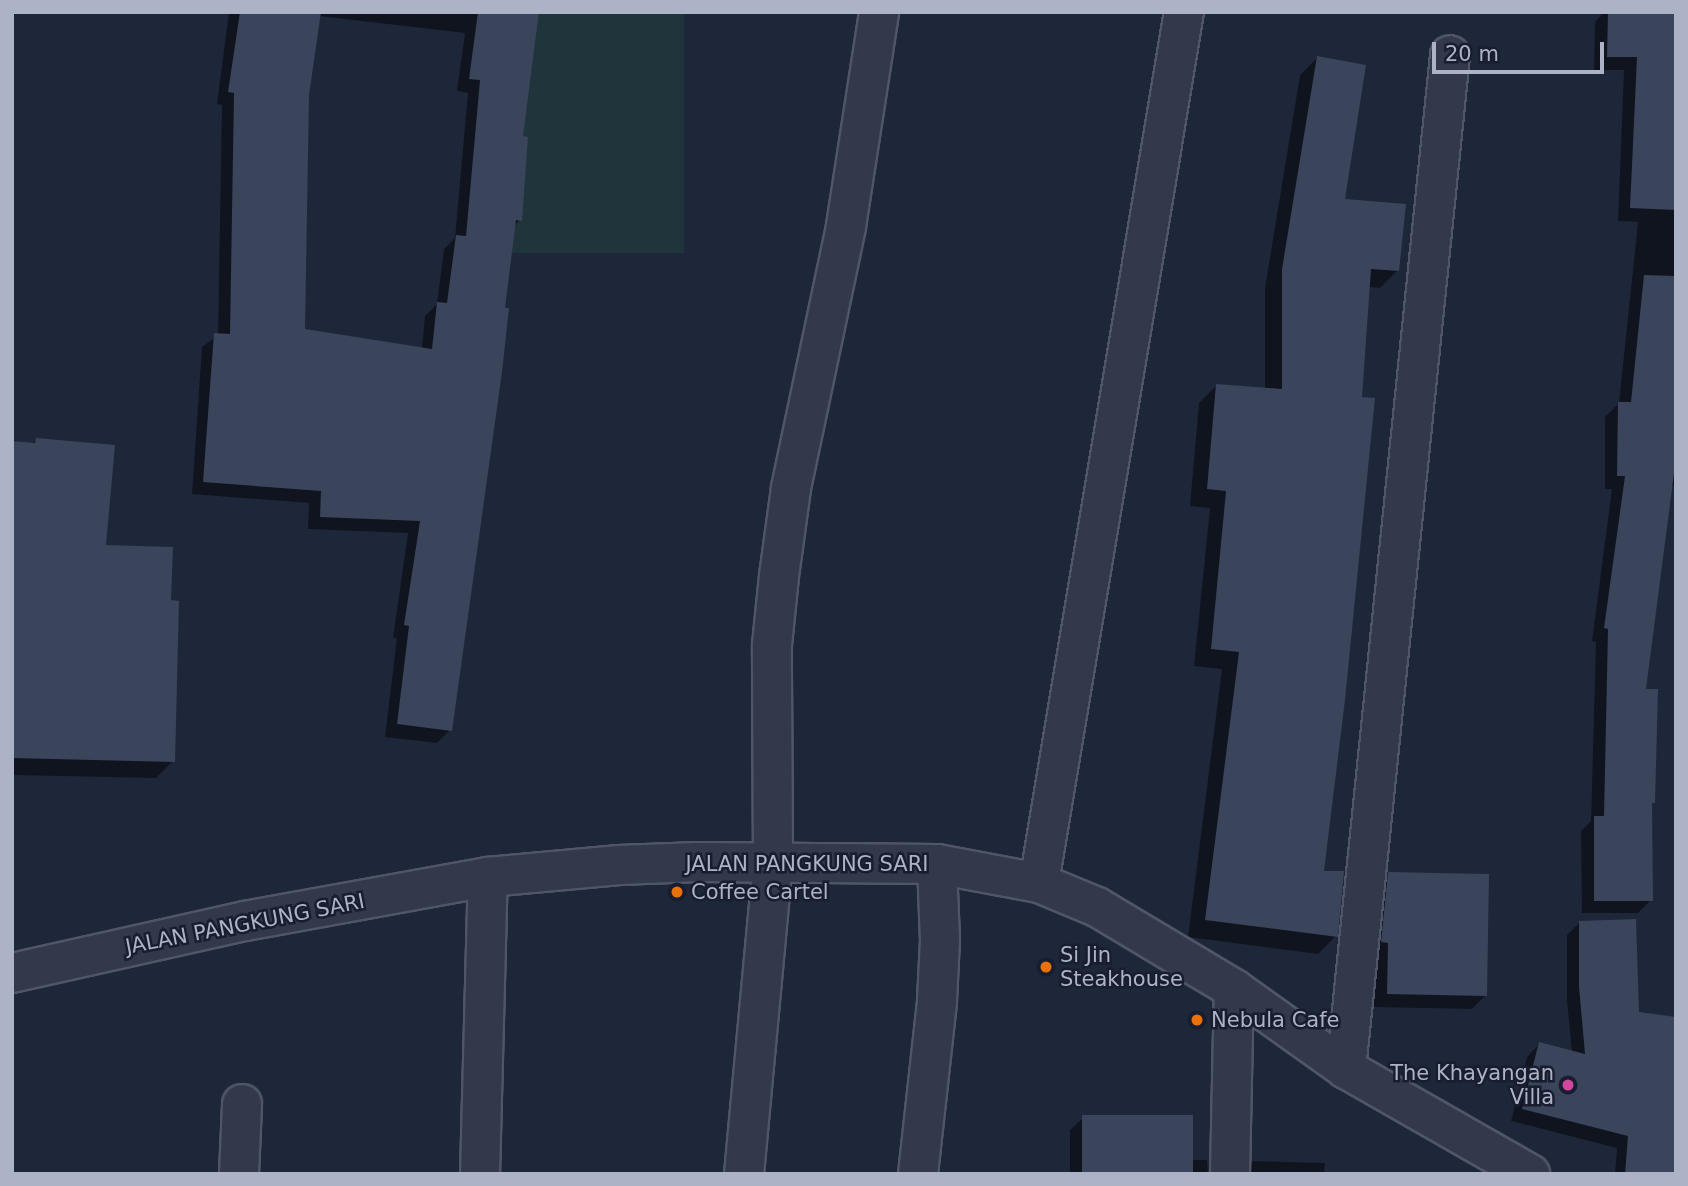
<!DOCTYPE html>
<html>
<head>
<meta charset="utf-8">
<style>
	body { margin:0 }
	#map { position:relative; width:1688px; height:1186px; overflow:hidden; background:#1e273a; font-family:"DejaVu Sans",sans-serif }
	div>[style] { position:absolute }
	.green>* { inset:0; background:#20343b; transform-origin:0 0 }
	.shadow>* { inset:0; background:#0007 }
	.building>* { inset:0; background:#3a445b; transform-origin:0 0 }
	.roads { filter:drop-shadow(2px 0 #505668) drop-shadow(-2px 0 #505668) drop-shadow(0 2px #505668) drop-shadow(0 -2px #505668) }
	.minor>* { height:38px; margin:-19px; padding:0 19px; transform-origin:19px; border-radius:19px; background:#32394a }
	.dots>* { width:19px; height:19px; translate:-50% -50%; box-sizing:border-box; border:4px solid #181e2f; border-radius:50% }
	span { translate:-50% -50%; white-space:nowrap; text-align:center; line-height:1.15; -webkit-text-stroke:5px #181e2f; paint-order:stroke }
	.street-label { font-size:21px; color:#acb3c7 }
	.poi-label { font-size:21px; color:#acb3c7 }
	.left { translate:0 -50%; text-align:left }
	.right { translate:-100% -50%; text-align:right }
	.frame { position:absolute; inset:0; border:14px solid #acb3c7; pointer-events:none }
	.scale { position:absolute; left:1432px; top:42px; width:172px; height:32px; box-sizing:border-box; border:4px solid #acb3c7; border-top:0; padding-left:9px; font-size:21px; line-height:24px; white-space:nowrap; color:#acb3c7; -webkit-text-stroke:5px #181e2f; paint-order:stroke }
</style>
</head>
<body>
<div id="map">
	<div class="green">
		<div style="left:498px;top:12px;width:186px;height:241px"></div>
	</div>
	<div class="shadow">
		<div style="clip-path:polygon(evenodd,229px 12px,537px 12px,521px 138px,520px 220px,514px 227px,450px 730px,437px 743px,385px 737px,397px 638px,393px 638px,408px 533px,308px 529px,309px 503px,192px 494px,202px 347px,218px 335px,222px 105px,217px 104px,229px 12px,319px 16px,465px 33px,457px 91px,468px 93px,455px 238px,444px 249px,437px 304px,425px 316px,422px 349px,303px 331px,307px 95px,319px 16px)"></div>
		<div style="clip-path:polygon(1604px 12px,1676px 12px,1676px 483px,1670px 489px,1644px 691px,1653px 803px,1650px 806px,1651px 900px,1638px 913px,1582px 913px,1581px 831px,1591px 821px,1596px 642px,1592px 641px,1612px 489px,1605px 489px,1605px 417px,1619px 403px,1638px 222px,1618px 221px,1624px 70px,1594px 70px,1595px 22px)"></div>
		<div style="clip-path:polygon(1317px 58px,1342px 201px,1398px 270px,1380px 288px,1368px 287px,1322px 872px,1336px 936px,1318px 954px,1188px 937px,1222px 669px,1194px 666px,1210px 508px,1190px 506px,1199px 403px,1217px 385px,1265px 390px,1265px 288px,1300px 75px)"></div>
		<div style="clip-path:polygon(36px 440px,104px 547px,169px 602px,173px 761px,156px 778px,12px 775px,12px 443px,31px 445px)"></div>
		<div style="clip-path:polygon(1389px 874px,1486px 995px,1472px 1009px,1374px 1007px,1375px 888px)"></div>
		<div style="clip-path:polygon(1580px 922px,1637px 1014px,1676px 1174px,1615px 1174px,1617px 1148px,1511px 1121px,1527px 1057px,1539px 1044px,1572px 1052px,1567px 1001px,1567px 935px)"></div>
		<div style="clip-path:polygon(1083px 1118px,1191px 1160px,1207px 1160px,1208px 1174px,1070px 1174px,1070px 1130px)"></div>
		<div style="clip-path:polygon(1253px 1161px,1325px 1163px,1324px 1174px,1241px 1174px)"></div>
	</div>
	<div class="building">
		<div style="clip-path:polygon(240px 12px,321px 12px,309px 95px,305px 329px,432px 349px,437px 302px,447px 303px,456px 235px,466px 236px,480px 80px,469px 79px,478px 12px,539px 12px,523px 136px,528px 137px,522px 221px,516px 220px,505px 308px,509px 308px,502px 372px,452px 731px,397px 724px,409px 626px,404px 625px,420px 521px,320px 517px,321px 491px,203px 482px,214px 333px,230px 334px,234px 93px,228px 92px)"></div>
		<div style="clip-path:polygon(1608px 12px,1676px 12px,1676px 210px,1630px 208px,1637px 57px,1607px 57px)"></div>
		<div style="clip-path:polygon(1317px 56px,1366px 65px,1345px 199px,1406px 204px,1399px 271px,1371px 269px,1362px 397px,1375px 398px,1345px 700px,1324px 871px,1344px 871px,1338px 937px,1205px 920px,1239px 652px,1211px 649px,1226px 491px,1207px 489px,1216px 384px,1282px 389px,1282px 269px)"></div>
		<div style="clip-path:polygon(1644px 275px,1676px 276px,1676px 458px,1646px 689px,1658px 689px,1655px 803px,1652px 803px,1653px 901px,1594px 901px,1594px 816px,1604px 816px,1608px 629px,1604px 628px,1625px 476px,1617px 476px,1618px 402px,1631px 402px)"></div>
		<div style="clip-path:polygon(36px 438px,115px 445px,106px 545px,173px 547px,171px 600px,179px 601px,175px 762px,12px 758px,12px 441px,35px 443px)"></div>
		<div style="clip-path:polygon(1388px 872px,1489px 874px,1487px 996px,1387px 994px,1388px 943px,1381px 942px)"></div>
		<div style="clip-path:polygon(1636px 919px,1639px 1012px,1676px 1017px,1676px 1174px,1625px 1174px,1628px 1136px,1522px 1109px,1539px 1042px,1585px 1054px,1579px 987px,1579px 921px)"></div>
		<div style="left:1193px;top:1115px;width:59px;height:111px;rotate:90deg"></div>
	</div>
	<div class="roads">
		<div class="minor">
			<div style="left:1039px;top:883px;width:883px;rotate:-80.55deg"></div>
			<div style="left:12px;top:973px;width:239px;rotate:-12.6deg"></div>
			<div style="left:245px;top:921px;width:247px;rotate:-10.3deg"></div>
			<div style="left:488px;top:877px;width:132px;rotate:-5.2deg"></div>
			<div style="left:619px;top:865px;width:79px;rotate:-2.2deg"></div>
			<div style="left:698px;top:862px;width:239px;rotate:0.5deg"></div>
			<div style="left:937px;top:864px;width:104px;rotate:10.6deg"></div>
			<div style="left:1039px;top:883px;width:63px;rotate:22.5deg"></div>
			<div style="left:1097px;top:907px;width:160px;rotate:30.9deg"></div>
			<div style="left:1234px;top:989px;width:138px;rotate:35.5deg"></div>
			<div style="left:1346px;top:1069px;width:212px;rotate:29.7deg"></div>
			<div style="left:1346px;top:1069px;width:1019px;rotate:-84.14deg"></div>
			<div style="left:239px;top:1174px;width:70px;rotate:-87.5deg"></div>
			<div style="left:480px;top:1174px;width:297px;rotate:-88.5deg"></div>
			<div style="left:744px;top:1174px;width:313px;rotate:-84.7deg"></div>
			<div style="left:773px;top:862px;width:217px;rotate:-90.3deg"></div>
			<div style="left:772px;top:645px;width:69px;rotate:-84.2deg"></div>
			<div style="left:779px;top:576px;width:89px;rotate:-82.2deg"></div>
			<div style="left:791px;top:488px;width:268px;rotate:-78.1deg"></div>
			<div style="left:846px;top:226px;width:217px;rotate:-81.2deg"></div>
			<div style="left:918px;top:1174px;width:174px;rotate:-83.7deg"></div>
			<div style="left:937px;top:1001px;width:61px;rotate:-87.2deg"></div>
			<div style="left:940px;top:940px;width:76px;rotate:-92.3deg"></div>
			<div style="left:1230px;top:1174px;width:185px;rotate:-88.8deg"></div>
		</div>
	</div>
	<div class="dots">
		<div style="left:677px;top:892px;background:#e8710a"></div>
		<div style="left:1046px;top:967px;background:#e8710a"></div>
		<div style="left:1197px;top:1020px;background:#e8710a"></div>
		<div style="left:1568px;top:1085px;background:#d1479c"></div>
	</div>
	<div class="street-label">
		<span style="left:807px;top:864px">JALAN PANGKUNG SARI</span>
		<span style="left:245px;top:924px;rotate:-11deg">JALAN PANGKUNG SARI</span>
	</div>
	<div class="poi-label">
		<span class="left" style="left:691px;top:892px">Coffee Cartel</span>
		<span class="left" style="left:1060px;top:967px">Si Jin<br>Steakhouse</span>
		<span class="left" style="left:1211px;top:1020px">Nebula Cafe</span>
		<span class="right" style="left:1554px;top:1085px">The Khayangan<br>Villa</span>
	</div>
	<div class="frame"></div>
	<div class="scale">20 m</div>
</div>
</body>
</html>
